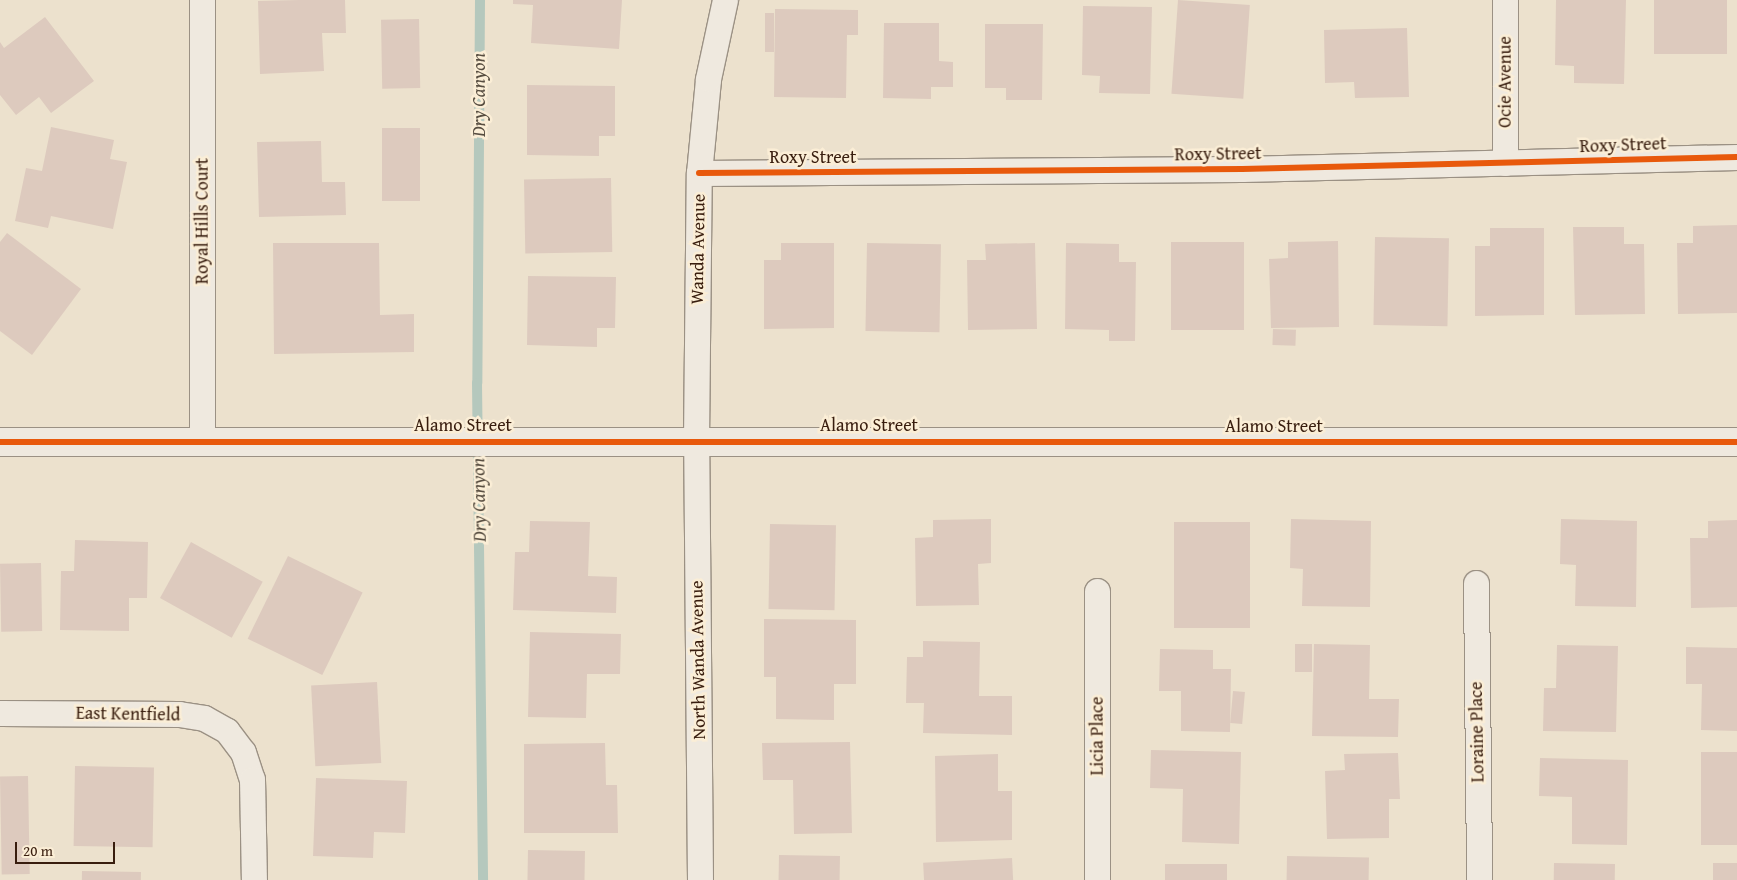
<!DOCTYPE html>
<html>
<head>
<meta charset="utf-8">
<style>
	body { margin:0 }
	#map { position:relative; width:1737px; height:880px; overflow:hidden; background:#ece1cd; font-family:"Gentium Book Plus",serif }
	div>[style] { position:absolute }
	.stream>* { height:10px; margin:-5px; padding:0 5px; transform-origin:5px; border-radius:5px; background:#b5c8bd }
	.building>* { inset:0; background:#ddcabe; transform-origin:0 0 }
	.roads { filter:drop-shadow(1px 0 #9b9184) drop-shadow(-1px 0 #9b9184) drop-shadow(0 1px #9b9184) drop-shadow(0 -1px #9b9184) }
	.street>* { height:25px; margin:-12.5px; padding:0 12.5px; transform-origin:12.5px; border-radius:12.5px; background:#efe9df }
	.secondary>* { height:28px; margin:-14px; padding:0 14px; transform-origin:14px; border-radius:14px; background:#efe9df }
	.cycleway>* { height:6px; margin:-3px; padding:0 3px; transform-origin:3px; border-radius:3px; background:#e8590c }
	span { translate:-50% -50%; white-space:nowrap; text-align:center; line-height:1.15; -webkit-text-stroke:5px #fbeed6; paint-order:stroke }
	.street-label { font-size:18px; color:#381d0e }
	.water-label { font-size:19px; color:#574d40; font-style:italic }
	.scale { position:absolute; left:15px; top:842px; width:100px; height:22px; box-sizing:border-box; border:2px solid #381d0e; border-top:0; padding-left:6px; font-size:15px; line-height:18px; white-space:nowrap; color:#381d0e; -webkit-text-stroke:4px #fbeed6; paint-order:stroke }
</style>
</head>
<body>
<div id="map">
	<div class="stream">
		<div style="left:480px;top:0;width:383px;rotate:90.4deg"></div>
		<div style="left:477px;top:383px;width:497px;rotate:89.3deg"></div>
	</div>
	<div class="building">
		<div style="clip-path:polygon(299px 0,345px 0,346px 33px,322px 33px,324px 71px,260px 74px,258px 1px)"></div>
		<div style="clip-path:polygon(513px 0,622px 0,619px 49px,531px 43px,533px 5px,513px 4px)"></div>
		<div style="left:1178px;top:0;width:72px;height:94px;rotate:4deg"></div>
		<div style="clip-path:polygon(1556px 0,1626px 0,1624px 84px,1574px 83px,1574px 66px,1555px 65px)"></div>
		<div style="left:1654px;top:0;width:73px;height:54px"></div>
		<div style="clip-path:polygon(1083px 6px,1152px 7px,1150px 94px,1099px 93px,1100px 76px,1082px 75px)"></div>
		<div style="clip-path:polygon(775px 9px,858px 10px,858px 35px,847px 35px,846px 98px,774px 97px)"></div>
		<div style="left:765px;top:13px;width:9px;height:39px"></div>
		<div style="clip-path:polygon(45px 17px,94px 81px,51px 113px,39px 97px,16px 115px,0 95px,0 42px,4px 48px)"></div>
		<div style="left:419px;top:19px;width:69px;height:38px;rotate:89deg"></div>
		<div style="clip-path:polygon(884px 23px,939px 23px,939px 61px,953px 62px,953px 87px,931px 87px,931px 99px,883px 98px)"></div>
		<div style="clip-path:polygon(985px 24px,1043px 24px,1042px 100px,1006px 100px,1006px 88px,985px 88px)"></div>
		<div style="clip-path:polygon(1407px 28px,1409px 97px,1355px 98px,1354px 82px,1325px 83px,1324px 30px)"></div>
		<div style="clip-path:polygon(527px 85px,615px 86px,615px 136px,599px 136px,599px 156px,527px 155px)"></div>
		<div style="clip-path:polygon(51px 127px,114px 140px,110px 159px,127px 162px,113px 229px,51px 216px,48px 228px,15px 221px,26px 168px,42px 171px)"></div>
		<div style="left:382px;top:128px;width:38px;height:73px"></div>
		<div style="clip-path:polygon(321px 141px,322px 182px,345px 182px,346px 215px,259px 217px,257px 142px)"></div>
		<div style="left:611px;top:178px;width:74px;height:87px;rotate:89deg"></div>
		<div style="clip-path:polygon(1737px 225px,1737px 313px,1678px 314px,1677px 243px,1693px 243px,1693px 226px)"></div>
		<div style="clip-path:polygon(1573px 227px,1624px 227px,1624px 244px,1644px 244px,1645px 314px,1575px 315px)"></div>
		<div style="clip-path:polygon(1490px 228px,1544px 228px,1544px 315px,1475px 316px,1475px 246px,1490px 246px)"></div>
		<div style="clip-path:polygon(7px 233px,81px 289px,32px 355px,0 331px,0 242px)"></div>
		<div style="left:1375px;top:237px;width:74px;height:88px;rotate:1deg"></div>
		<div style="clip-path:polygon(1338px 241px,1339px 327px,1271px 328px,1269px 259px,1288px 258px,1288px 242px)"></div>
		<div style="left:1171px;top:242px;width:73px;height:88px"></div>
		<div style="clip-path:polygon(273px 243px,379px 243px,380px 315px,414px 314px,414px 352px,274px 354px)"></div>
		<div style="clip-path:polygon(781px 243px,834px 243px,834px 328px,764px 329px,764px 260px,781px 260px)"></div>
		<div style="left:867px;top:243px;width:74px;height:88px;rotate:1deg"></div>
		<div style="clip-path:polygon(1035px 243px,1037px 329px,968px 330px,967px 260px,986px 260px,985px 244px)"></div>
		<div style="clip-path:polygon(1066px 243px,1119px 244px,1119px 262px,1136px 262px,1135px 341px,1109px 341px,1109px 330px,1065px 329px)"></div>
		<div style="clip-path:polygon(528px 276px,616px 277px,615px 328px,597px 328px,597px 347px,527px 345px)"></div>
		<div style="left:1273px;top:329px;width:23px;height:16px;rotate:2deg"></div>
		<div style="clip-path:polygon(991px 519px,991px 563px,978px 564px,979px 605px,916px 606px,915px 538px,933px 537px,933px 520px)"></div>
		<div style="clip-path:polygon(1291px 519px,1371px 521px,1370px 607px,1302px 606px,1303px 569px,1290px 568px)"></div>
		<div style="clip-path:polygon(1561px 519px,1637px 521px,1636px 607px,1575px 606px,1576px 565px,1560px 564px)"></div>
		<div style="clip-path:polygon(1737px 520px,1737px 607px,1691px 608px,1690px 538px,1708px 538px,1708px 521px)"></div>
		<div style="clip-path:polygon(530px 521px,590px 522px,588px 576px,617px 577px,616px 613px,513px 610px,515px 552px,529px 552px)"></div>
		<div style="left:1174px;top:522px;width:76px;height:106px"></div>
		<div style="left:770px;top:524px;width:66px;height:85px;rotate:1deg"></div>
		<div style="clip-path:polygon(75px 540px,148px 542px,147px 598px,129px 598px,129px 631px,60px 630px,61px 571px,74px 571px)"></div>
		<div style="left:191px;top:542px;width:82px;height:64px;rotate:29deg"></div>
		<div style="left:288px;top:556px;width:83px;height:92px;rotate:26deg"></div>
		<div style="left:41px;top:563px;width:68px;height:41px;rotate:89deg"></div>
		<div style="clip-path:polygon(764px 619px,856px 620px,856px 684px,834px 684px,834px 720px,776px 719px,776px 677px,764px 677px)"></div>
		<div style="clip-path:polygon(530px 632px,621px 634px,620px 674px,587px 674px,586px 718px,528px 717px)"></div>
		<div style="clip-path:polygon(923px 641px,980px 642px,979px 696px,1012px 696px,1012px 735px,923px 733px,924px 703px,906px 703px,907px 657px,923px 657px)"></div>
		<div style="left:1295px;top:644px;width:17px;height:28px"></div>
		<div style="clip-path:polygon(1314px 644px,1370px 645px,1369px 699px,1399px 699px,1398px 737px,1312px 736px)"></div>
		<div style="clip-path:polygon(1557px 645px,1618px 646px,1616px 732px,1543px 731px,1544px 688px,1556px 688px)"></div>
		<div style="clip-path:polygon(1686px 647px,1737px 648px,1737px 731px,1701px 730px,1702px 684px,1686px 684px)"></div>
		<div style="clip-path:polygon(1160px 649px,1213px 650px,1213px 669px,1231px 669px,1230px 732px,1181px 731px,1181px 691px,1159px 691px)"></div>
		<div style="left:377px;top:682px;width:81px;height:66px;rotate:87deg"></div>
		<div style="left:1233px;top:691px;width:12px;height:32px;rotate:5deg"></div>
		<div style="clip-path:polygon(850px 742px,852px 833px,794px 834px,793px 780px,763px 780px,762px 743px)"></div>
		<div style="clip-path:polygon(605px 743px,606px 785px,617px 785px,618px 833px,524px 833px,524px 744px)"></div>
		<div style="clip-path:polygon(1151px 750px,1241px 752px,1239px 844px,1182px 842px,1183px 789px,1150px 788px)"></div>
		<div style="left:1737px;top:752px;width:93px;height:36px;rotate:90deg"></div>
		<div style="clip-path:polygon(1398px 753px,1400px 799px,1389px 799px,1389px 838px,1327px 839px,1325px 771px,1345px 770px,1344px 754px)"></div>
		<div style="clip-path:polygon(998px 754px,998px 791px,1012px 791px,1012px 840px,936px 842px,935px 756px)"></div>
		<div style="clip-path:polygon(1540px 758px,1628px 760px,1627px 845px,1572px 844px,1572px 797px,1539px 796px)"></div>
		<div style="left:75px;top:766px;width:79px;height:80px;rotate:1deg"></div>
		<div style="left:28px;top:776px;width:98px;height:28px;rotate:89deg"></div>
		<div style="clip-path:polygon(316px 778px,407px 781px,405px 833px,374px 832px,373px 858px,313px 856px)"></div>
		<div style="left:528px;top:850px;width:57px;height:30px;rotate:1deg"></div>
		<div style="left:779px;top:855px;width:61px;height:25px;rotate:1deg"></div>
		<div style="left:1287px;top:856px;width:82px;height:24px;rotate:1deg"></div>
		<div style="left:1012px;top:858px;width:22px;height:89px;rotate:87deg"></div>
		<div style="left:1554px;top:863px;width:61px;height:17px;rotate:1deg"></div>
		<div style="left:1737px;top:863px;width:17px;height:24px;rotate:90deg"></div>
		<div style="left:1227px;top:864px;width:16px;height:62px;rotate:90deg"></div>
		<div style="left:82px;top:871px;width:59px;height:9px;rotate:1deg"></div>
	</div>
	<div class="roads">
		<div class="street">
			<div style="left:1505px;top:163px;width:163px;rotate:-90deg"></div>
			<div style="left:699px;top:173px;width:543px;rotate:-0.42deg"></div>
			<div style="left:1242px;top:169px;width:495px;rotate:-1.4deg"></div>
			<div style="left:202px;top:442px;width:442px;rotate:-90deg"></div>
			<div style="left:1476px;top:583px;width:297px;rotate:89.4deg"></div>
			<div style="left:1097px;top:591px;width:289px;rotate:90deg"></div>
			<div style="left:0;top:713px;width:179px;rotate:0.3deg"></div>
			<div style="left:179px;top:714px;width:25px;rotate:9deg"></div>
			<div style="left:204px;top:718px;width:26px;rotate:29deg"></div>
			<div style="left:227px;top:731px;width:26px;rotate:53deg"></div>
			<div style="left:243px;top:752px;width:28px;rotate:72deg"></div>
			<div style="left:252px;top:779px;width:101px;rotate:88.9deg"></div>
			<div style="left:700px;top:880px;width:440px;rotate:-90.5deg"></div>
			<div style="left:696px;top:440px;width:267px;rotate:-89.4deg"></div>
			<div style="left:699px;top:173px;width:94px;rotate:-84.5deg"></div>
			<div style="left:708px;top:79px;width:81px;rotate:-77.9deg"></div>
		</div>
		<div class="secondary">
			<div style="left:0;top:442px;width:1737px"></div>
		</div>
	</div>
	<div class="cycleway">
		<div style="left:699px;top:173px;width:543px;rotate:-0.42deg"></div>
		<div style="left:1242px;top:169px;width:495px;rotate:-1.4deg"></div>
		<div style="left:0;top:442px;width:1737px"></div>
	</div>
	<div class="street-label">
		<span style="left:1505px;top:82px;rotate:-90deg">Ocie Avenue</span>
		<span style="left:1623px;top:145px;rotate:-2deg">Roxy Street</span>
		<span style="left:1218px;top:154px;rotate:-1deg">Roxy Street</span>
		<span style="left:813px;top:157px">Roxy Street</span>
		<span style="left:202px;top:221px;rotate:-90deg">Royal Hills Court</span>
		<span style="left:698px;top:249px;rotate:-89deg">Wanda Avenue</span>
		<span style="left:463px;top:425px">Alamo Street</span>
		<span style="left:869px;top:425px">Alamo Street</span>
		<span style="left:1274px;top:426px">Alamo Street</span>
		<span style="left:698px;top:660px;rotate:-91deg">North Wanda Avenue</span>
		<span style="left:128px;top:714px;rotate:1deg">East Kentfield</span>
		<span style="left:1477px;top:732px;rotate:-91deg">Loraine Place</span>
		<span style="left:1097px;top:736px;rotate:-90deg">Licia Place</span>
	</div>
	<div class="water-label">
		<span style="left:479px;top:95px;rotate:-90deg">Dry Canyon</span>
		<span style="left:479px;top:500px;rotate:-91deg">Dry Canyon</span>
	</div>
	<div class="scale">20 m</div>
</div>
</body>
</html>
